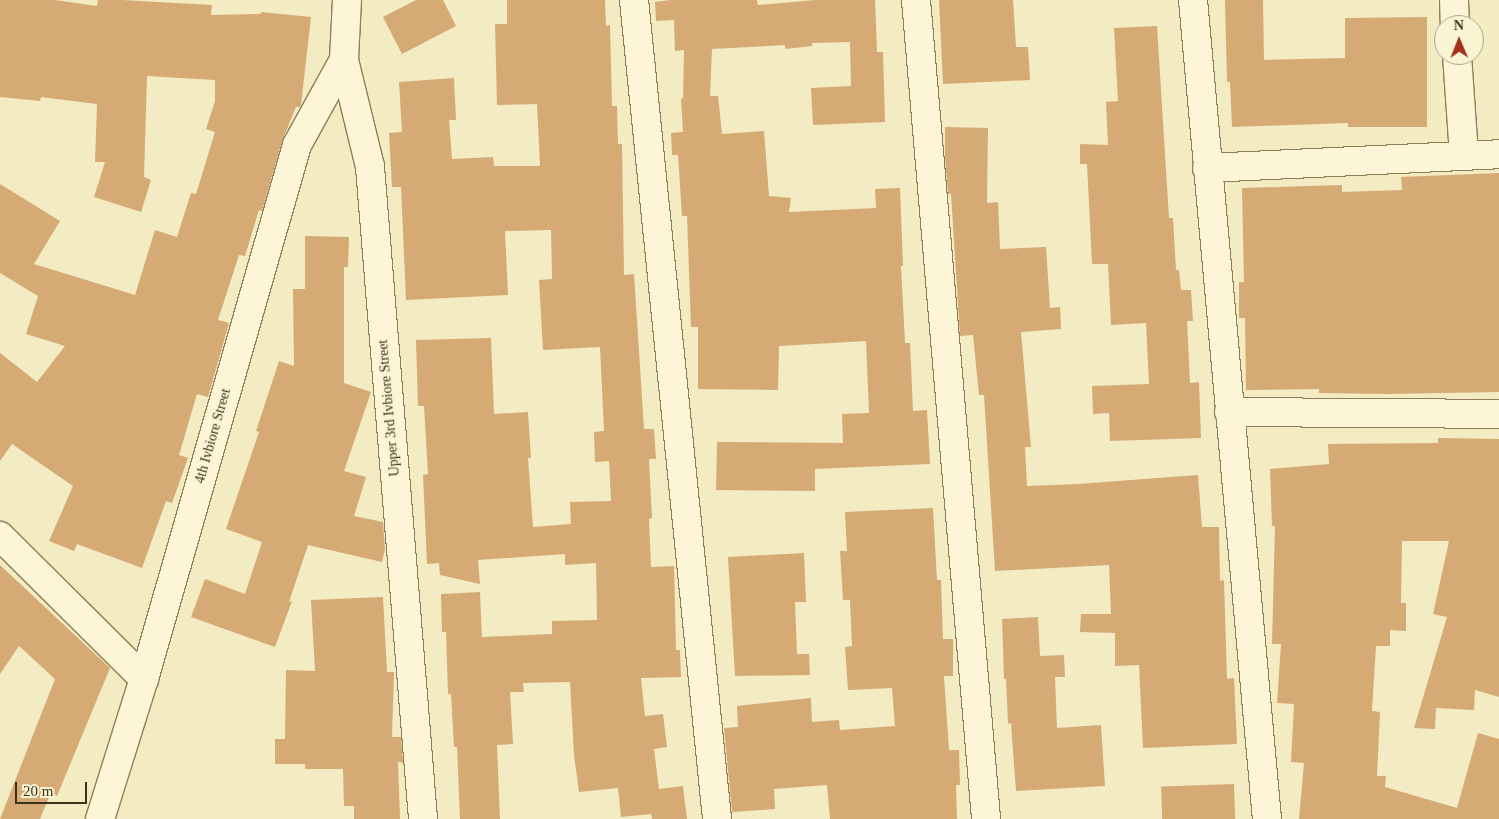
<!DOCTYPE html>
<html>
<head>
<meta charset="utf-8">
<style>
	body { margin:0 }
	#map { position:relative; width:1499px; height:819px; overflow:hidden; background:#f3ebc2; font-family:Georgia,serif }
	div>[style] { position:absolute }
	.building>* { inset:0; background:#d5aa74; transform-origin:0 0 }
	.roads { filter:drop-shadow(1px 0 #8f7d57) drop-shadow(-1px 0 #8f7d57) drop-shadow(0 1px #8f7d57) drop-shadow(0 -1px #8f7d57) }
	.minor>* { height:28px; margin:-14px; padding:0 14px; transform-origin:14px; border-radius:14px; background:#fcf6d6 }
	span { translate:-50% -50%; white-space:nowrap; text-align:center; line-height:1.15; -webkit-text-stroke:4px #f9f4d2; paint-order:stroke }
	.street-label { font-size:14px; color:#3d311c }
	.north { position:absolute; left:1434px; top:15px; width:50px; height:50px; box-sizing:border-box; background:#f9f4d2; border:1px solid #aea689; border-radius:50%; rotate:359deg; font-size:14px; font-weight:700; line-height:20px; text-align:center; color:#3d311c }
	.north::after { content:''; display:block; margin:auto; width:18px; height:22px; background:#a53220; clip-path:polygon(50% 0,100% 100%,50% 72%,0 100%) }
	.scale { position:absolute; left:15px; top:782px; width:72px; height:22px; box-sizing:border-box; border:2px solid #3d311c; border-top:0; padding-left:6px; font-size:15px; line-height:18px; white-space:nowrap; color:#3d311c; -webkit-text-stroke:4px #f9f4d2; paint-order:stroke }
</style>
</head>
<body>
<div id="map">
	<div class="building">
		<div style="clip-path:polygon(0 0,55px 0,97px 6px,98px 0,122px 0,212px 5px,211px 15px,261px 14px,261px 12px,311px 17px,301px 105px,300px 107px,296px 107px,282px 141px,262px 211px,259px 210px,245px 256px,239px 255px,218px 320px,229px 323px,208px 397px,197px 394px,179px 455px,188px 458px,172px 503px,166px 501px,142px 568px,77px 544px,74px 551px,49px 541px,73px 486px,12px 444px,0 461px,0 353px,37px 382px,65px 346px,26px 334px,38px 296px,0 273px,0 184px,60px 221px,34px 264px,135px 295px,155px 230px,177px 237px,191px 193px,196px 194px,215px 132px,206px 129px,215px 101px,215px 80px,147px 76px,144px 177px,151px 180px,141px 212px,94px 197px,105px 162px,95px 162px,97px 104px,41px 97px,40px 101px,0 97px)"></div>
		<div style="clip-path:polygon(416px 0,443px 0,456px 26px,402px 54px,383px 17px)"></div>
		<div style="clip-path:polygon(507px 0,605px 0,606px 26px,610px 25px,612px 106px,617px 106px,618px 144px,622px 144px,624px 275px,634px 274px,644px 429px,654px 429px,656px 459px,649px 459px,652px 518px,649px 519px,651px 567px,674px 566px,676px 650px,680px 650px,681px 677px,641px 678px,645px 716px,663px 714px,667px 747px,654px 749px,659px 789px,683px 786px,687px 819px,652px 819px,651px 814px,621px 817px,618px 788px,579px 792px,574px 755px,570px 682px,523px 683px,524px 692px,510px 692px,513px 744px,497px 745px,500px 819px,460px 819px,457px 747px,454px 747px,451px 694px,448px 694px,446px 632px,442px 632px,441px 594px,480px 592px,482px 637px,552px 634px,552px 621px,597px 620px,596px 563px,565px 565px,565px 554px,478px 560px,480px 584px,440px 575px,439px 563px,427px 564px,423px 475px,428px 474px,424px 406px,418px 406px,416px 340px,491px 338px,494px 414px,528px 412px,531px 458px,528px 458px,533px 527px,571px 524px,570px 502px,611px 501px,609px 461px,595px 462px,594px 432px,604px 431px,600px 347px,543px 350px,539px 280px,552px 279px,551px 230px,505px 231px,508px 295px,406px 300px,401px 187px,392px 187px,389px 133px,402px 132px,399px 82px,454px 78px,456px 120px,449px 120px,452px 159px,493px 157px,494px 166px,540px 166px,537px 104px,497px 105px,495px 24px,507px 24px)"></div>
		<div style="clip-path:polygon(670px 0,757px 0,758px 5px,815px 0,875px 0,877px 52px,883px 52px,885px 122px,813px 125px,811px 88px,851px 86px,850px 42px,812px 43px,812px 46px,785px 49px,785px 45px,712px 49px,710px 96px,718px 96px,722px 134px,764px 131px,769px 196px,791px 198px,789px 212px,876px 208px,875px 189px,900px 188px,903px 266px,901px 266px,905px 343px,910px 343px,913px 411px,927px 410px,930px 464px,815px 469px,815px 491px,716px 490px,717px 442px,843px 443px,842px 414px,869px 413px,866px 341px,779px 346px,778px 390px,698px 389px,698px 327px,691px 327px,687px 216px,682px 216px,678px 155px,672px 155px,671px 133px,683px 132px,681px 99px,683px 98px,684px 50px,675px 51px,674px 20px,656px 21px,655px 2px)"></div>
		<div style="clip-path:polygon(939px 0,1013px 0,1016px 47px,1028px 47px,1030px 80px,943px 84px)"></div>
		<div style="clip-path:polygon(1225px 0,1263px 0,1264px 60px,1345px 58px,1345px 18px,1427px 17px,1427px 127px,1348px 127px,1348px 123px,1232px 127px,1230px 82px,1227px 82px)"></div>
		<div style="clip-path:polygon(1157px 26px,1169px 218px,1173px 218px,1176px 270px,1179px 270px,1181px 290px,1191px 290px,1193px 321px,1187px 321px,1190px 383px,1199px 382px,1201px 438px,1110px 441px,1109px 413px,1093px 414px,1092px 386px,1149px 384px,1146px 323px,1111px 325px,1108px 264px,1092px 264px,1087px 164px,1080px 164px,1080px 144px,1108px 145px,1106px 102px,1118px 101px,1114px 28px)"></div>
		<div style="clip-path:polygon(945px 127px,988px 128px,987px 203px,998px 202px,1000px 249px,1046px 247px,1050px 308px,1060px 307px,1061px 329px,1021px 332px,1031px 447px,1025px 447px,1027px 486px,1078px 484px,1198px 475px,1202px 527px,1219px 527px,1220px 581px,1224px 580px,1227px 679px,1234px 678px,1237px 744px,1143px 748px,1139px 665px,1115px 666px,1115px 633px,1080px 632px,1081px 614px,1111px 614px,1109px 565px,995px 571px,984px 395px,979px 395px,973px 335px,960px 336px,951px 194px,948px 194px,945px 157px)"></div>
		<div style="clip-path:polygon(1499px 173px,1499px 392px,1387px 394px,1319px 393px,1319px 389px,1246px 390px,1245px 318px,1239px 318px,1239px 282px,1244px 282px,1242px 188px,1342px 185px,1342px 192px,1402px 190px,1401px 177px)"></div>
		<div style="clip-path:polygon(305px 236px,349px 237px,348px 267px,344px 267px,344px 383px,371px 392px,344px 471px,366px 477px,354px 516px,383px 522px,385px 549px,382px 562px,308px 545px,289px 602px,292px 601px,275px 647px,191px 617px,205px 579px,245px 594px,262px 542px,226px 529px,259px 432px,256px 431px,279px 361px,294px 366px,293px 289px,305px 289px)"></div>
		<div style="clip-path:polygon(1438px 438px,1499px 439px,1499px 697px,1475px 690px,1474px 710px,1436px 708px,1435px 729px,1414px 728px,1447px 617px,1433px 614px,1449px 541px,1402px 541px,1401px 603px,1406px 603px,1406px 631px,1390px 630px,1390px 646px,1376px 646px,1372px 711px,1380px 712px,1377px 776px,1386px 776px,1385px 787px,1457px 808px,1478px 733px,1499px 739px,1499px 819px,1299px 819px,1304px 763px,1291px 762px,1294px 704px,1277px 703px,1281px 644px,1272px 644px,1275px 526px,1272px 526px,1270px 469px,1329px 464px,1328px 444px,1438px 443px)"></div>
		<div style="clip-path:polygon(933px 508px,937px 580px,941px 580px,943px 639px,953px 639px,953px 676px,944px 676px,949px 750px,959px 750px,960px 785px,956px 785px,957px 819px,830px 819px,827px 785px,774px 789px,775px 809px,732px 812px,724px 728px,738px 727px,737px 706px,811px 698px,812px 722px,839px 720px,840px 730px,895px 726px,892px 688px,848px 690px,845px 647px,852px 646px,850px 600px,843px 600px,840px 551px,847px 551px,845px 512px)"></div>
		<div style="clip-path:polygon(804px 553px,806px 602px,795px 602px,797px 654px,809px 654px,810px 675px,735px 676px,728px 557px)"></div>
		<div style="clip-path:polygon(0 565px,110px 668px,57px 796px,50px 795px,40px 819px,0 819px,55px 679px,19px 646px,0 674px)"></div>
		<div style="clip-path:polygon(383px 597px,387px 672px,394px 672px,392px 737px,401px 737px,403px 763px,398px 762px,400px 819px,354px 819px,354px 806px,344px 806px,343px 769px,305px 769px,305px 764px,275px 764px,275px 739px,285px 739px,286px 670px,315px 671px,311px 600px)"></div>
		<div style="clip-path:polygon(1038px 617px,1040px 656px,1064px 655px,1065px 677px,1055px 677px,1057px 728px,1101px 725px,1105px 786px,1016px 791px,1011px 723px,1008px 724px,1006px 679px,1004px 679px,1002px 619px)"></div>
		<div style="left:1234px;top:784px;width:35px;height:73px;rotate:88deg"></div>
	</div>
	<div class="roads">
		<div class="minor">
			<div style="left:347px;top:0;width:60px;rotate:92.9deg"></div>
			<div style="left:344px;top:60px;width:110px;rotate:76.3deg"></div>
			<div style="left:370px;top:167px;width:654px;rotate:85.35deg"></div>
			<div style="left:634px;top:0;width:823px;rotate:84.21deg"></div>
			<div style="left:916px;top:0;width:822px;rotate:85.11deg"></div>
			<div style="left:1193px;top:0;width:822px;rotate:84.84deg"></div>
			<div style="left:1454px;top:0;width:25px;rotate:88deg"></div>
			<div style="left:1457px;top:55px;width:101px;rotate:86deg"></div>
			<div style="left:1207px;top:168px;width:292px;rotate:-2.7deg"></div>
			<div style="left:1229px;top:412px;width:270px;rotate:0.4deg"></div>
			<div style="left:0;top:536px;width:203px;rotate:44.8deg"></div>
			<div style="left:100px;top:819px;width:147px;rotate:-72.6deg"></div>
			<div style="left:144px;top:679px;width:555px;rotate:-74.01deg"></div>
			<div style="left:297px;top:145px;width:97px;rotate:-61.1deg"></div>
		</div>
	</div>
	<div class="street-label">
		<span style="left:389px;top:408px;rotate:-95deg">Upper 3rd Ivbiore Street</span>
		<span style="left:213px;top:436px;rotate:-74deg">4th Ivbiore Street</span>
	</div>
	<div class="north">N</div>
	<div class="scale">20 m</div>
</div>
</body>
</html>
